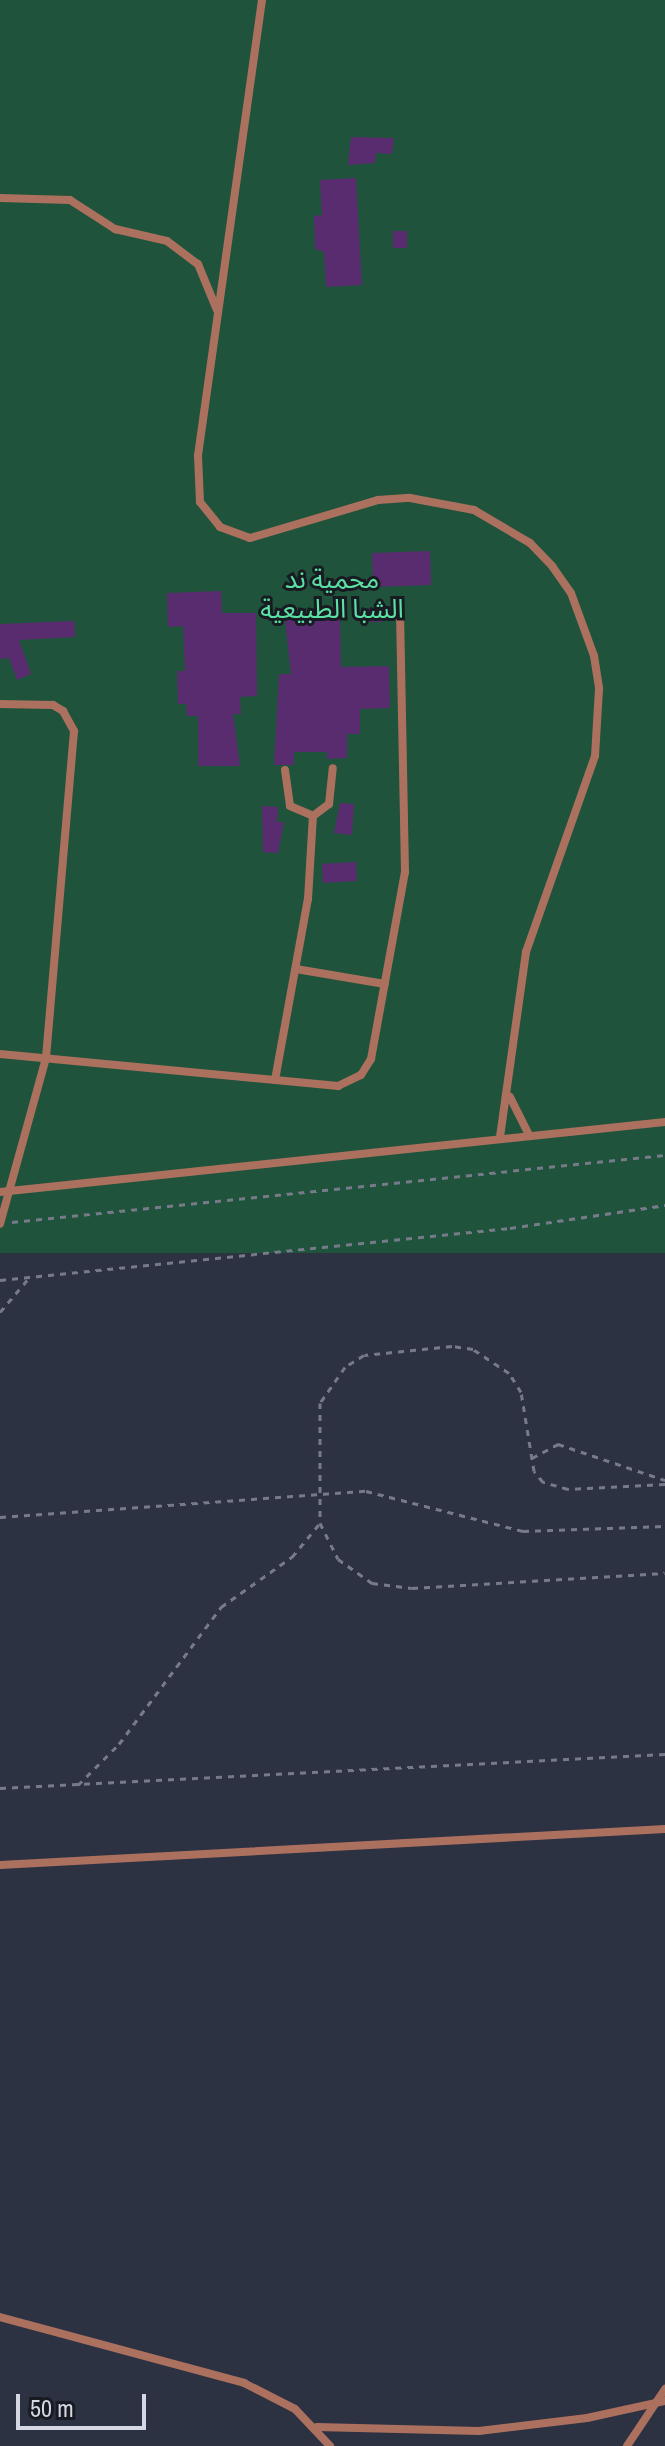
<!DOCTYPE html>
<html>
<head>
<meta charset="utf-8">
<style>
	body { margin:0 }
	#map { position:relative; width:665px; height:2446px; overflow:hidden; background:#2d3243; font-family:"Archivo Narrow","Noto Sans Arabic",sans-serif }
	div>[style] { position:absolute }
	.green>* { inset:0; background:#20533b; transform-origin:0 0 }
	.building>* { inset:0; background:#592b6f; transform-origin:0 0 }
	.path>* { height:3px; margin-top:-1.5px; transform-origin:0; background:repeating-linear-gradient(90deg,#767a89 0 6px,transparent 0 12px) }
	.lane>* { height:8px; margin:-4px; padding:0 4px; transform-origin:4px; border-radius:4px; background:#ac715e }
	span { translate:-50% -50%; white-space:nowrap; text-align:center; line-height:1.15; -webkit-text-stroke:6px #181b22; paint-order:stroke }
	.park-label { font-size:26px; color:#5ae3a5 }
	.scale { position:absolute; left:16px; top:2394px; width:130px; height:36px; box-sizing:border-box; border:4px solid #d5d8e3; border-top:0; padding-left:10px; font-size:24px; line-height:28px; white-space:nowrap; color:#d5d8e3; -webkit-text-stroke:6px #181b22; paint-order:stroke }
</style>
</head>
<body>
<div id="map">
	<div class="green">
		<div style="left:0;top:0;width:665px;height:1253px"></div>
	</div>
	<div class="building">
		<div style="clip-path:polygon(351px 137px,394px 138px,392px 154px,376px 153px,375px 163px,348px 165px)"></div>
		<div style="clip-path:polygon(356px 178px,362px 285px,326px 287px,324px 252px,315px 249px,314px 216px,322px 215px,320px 180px)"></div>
		<div style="left:393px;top:231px;width:14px;height:17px"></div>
		<div style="left:430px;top:551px;width:34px;height:58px;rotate:88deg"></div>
		<div style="clip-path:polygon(221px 591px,222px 613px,256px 613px,257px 696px,240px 697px,241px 714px,233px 714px,240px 766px,198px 766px,198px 716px,187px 716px,186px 704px,178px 704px,177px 671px,185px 671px,183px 626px,168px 627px,167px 593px)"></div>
		<div style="left:365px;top:609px;width:17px;height:13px"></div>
		<div style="clip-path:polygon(340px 618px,341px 667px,389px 666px,390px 708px,360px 709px,360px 734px,347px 734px,347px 758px,327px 759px,327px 752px,294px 752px,294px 765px,274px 765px,279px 674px,291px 674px,285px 620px)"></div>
		<div style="clip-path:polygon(74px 621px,75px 637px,19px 640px,31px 674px,17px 680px,9px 658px,0 659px,0 624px)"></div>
		<div style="clip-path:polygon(340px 803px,354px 804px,352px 835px,334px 833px)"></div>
		<div style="clip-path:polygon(262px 806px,278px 807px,277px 822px,284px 822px,278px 853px,263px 852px)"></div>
		<div style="left:356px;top:862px;width:19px;height:34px;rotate:87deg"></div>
	</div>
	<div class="path">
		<div style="left:12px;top:1222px;width:656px;rotate:-5.86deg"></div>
		<div style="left:0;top:1280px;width:513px;rotate:-5.82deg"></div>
		<div style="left:510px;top:1228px;width:157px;rotate:-8.4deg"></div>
		<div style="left:0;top:1312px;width:43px;rotate:-49.7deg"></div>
		<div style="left:532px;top:1458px;width:30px;rotate:-28deg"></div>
		<div style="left:558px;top:1444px;width:113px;rotate:18.6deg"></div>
		<div style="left:665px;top:1484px;width:97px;rotate:177deg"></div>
		<div style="left:568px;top:1489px;width:26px;rotate:-164deg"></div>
		<div style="left:543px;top:1482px;width:14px;rotate:-129deg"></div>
		<div style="left:534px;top:1471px;width:80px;rotate:-99.3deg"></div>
		<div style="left:521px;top:1392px;width:22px;rotate:-122deg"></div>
		<div style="left:509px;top:1373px;width:43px;rotate:-146.3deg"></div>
		<div style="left:473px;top:1349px;width:21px;rotate:-172deg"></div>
		<div style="left:452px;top:1346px;width:88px;rotate:174.2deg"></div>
		<div style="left:364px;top:1355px;width:22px;rotate:148deg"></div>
		<div style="left:345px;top:1367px;width:44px;rotate:124.8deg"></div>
		<div style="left:320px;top:1403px;width:120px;rotate:90deg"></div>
		<div style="left:320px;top:1523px;width:40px;rotate:63.4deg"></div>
		<div style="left:338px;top:1559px;width:42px;rotate:35.2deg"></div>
		<div style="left:372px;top:1583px;width:40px;rotate:7.1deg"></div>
		<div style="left:412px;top:1588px;width:253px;rotate:-3.4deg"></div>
		<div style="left:0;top:1517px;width:367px;rotate:-4.1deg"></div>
		<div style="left:366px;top:1491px;width:162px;rotate:14.3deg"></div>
		<div style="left:523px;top:1531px;width:142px;rotate:-2deg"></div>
		<div style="left:78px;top:1785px;width:58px;rotate:-45deg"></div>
		<div style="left:119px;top:1744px;width:171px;rotate:-53.3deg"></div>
		<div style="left:221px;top:1607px;width:87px;rotate:-35.2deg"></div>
		<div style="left:292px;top:1557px;width:44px;rotate:-50.5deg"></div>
		<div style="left:0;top:1788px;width:666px;rotate:-2.93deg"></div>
	</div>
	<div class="lane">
		<div style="left:262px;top:0;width:460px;rotate:98deg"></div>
		<div style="left:198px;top:456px;width:46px;rotate:87.5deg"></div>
		<div style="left:200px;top:502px;width:32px;rotate:51deg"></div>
		<div style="left:220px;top:527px;width:32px;rotate:20deg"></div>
		<div style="left:250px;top:538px;width:134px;rotate:-16.5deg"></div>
		<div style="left:378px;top:500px;width:32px;rotate:-4deg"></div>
		<div style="left:410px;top:498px;width:65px;rotate:10.6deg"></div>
		<div style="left:474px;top:510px;width:65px;rotate:30.5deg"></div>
		<div style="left:530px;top:543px;width:32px;rotate:46deg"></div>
		<div style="left:552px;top:566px;width:33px;rotate:55deg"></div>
		<div style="left:571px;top:593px;width:67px;rotate:69.9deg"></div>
		<div style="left:594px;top:656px;width:33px;rotate:81deg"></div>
		<div style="left:599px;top:689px;width:67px;rotate:93.4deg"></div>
		<div style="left:595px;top:756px;width:208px;rotate:109.4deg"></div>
		<div style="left:526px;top:952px;width:188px;rotate:98deg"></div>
		<div style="left:0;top:198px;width:70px;rotate:1.6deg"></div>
		<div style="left:70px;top:200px;width:54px;rotate:32.8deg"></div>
		<div style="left:115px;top:229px;width:53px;rotate:13deg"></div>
		<div style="left:167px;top:241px;width:39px;rotate:37deg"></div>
		<div style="left:198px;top:264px;width:50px;rotate:67.6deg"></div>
		<div style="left:0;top:704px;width:53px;rotate:1.1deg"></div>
		<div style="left:53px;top:705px;width:12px;rotate:31deg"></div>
		<div style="left:63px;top:711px;width:23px;rotate:61deg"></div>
		<div style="left:74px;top:731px;width:328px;rotate:94.9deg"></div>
		<div style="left:46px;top:1058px;width:172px;rotate:105.5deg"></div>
		<div style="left:285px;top:770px;width:36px;rotate:82deg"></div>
		<div style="left:290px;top:806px;width:25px;rotate:23deg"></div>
		<div style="left:313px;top:816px;width:20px;rotate:-37deg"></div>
		<div style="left:329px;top:804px;width:36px;rotate:-84deg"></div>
		<div style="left:296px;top:969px;width:90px;rotate:9.6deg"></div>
		<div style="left:0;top:1054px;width:340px;rotate:5.4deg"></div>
		<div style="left:338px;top:1086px;width:25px;rotate:-26deg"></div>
		<div style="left:361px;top:1075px;width:19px;rotate:-58deg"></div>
		<div style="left:371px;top:1059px;width:190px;rotate:-79.7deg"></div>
		<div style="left:405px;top:872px;width:256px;rotate:-91.1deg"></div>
		<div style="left:275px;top:1080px;width:184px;rotate:-79.7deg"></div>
		<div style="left:308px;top:899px;width:83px;rotate:-86.6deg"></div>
		<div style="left:510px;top:1097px;width:42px;rotate:63.4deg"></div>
		<div style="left:0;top:1192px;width:669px;rotate:-6.01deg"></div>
		<div style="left:0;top:1865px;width:666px;rotate:-3.1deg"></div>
		<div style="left:0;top:2317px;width:253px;rotate:15.1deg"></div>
		<div style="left:244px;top:2383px;width:57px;rotate:27deg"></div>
		<div style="left:295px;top:2409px;width:51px;rotate:46.6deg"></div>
		<div style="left:317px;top:2427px;width:162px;rotate:1.4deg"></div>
		<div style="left:479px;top:2431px;width:109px;rotate:-6.9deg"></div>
		<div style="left:587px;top:2418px;width:80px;rotate:-12.3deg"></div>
		<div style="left:627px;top:2446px;width:69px;rotate:-56.3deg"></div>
	</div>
	<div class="park-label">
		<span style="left:332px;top:594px">محمية ند<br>الشبا الطبيعية</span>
	</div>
	<div class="scale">50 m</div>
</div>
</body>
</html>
